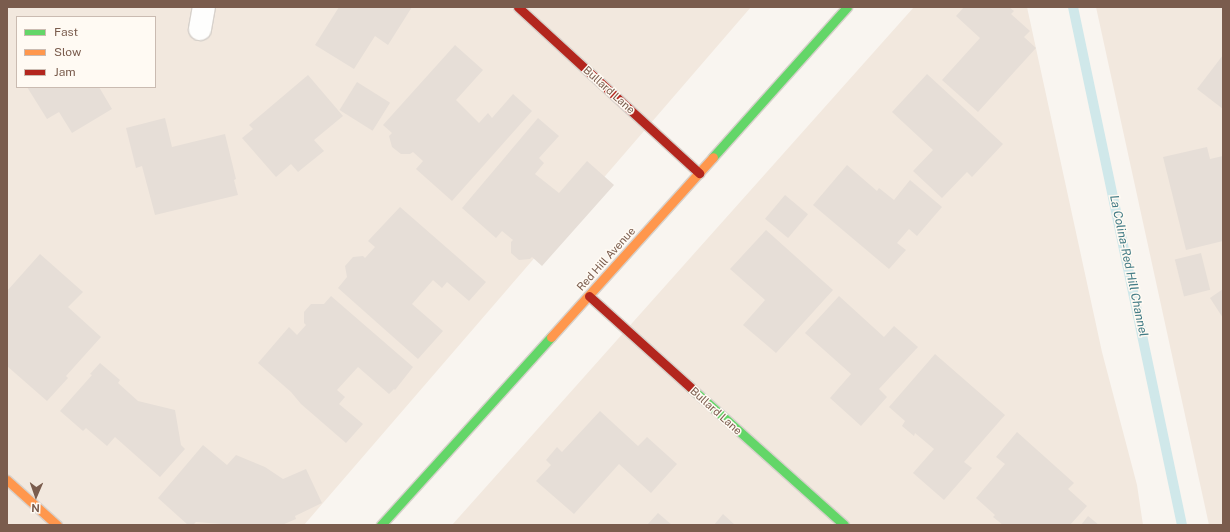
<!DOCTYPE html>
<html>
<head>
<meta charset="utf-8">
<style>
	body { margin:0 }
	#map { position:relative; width:1230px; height:532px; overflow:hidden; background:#f9f5f0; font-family:"Public Sans",sans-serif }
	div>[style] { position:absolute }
	.residential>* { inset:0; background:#f2e8de }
	.stream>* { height:10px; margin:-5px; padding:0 5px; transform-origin:5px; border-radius:5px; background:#d0e8ea }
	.building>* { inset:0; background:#e6ded7; transform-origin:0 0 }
	.roads { filter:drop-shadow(1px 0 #d7d1cb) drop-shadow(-1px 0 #d7d1cb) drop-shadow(0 1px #d7d1cb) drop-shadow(0 -1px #d7d1cb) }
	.street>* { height:22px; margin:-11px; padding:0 11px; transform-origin:11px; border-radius:11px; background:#fefefd }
	.fast>* { height:9px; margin:-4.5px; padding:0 4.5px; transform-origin:4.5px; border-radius:4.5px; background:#63d668 }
	.slow>* { height:9px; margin:-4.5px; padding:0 4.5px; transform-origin:4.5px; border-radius:4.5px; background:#ff974d }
	.jam>* { height:9px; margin:-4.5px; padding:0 4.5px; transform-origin:4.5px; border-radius:4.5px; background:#b3261e }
	span { translate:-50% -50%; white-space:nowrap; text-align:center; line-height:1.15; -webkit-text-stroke:3px #fffaf3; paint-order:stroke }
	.street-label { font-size:11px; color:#7a5c4d }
	.water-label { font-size:12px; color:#437c86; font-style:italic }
	.frame { position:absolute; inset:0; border:8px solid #7a5c4d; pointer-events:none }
	.legend { position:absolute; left:16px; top:16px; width:140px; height:72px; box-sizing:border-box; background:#fffaf3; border:1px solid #cabbb1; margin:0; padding:5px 7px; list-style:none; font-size:12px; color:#7a5c4d }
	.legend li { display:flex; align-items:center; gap:8px; height:20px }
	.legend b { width:20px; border:1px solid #cabbb1 }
	.north { position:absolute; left:16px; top:476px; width:40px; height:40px; -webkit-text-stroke:3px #fffaf3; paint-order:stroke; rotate:182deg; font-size:11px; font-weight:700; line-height:16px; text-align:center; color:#7a5c4d }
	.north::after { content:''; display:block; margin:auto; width:14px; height:18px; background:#7a5c4d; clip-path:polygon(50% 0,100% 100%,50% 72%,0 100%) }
</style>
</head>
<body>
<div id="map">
	<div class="residential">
		<div style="clip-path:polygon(evenodd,7px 7px,751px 7px,304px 525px,7px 525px,7px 7px,17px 17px,155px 17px,155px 87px,17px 87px,17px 17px)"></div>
		<div style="clip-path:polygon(914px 7px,1027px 7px,1102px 352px,1137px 485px,1143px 525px,452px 525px)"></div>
		<div style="clip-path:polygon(1096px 7px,1223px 7px,1223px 525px,1209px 525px)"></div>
	</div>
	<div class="stream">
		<div style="left:1073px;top:7px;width:529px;rotate:78.12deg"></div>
	</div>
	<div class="building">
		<div style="clip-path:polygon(339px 7px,412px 7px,388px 45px,375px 36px,354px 69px,315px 45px)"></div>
		<div style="clip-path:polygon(964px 7px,1009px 7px,1014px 11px,1011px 14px,1030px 31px,1024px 37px,1036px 48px,978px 112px,942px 80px,980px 38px,956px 16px)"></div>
		<div style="clip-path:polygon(455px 45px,483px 70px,456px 100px,479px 123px,488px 113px,492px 118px,513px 94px,532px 111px,452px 201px,416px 169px,423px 161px,413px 152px,410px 154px,401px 154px,392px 147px,389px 136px,392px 133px,383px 125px)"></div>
		<div style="clip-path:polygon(1223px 55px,1223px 109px,1197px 89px)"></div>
		<div style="clip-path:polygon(927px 74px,1003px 144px,972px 177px,967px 172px,942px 198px,913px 171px,933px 150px,892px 112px)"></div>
		<div style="clip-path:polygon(308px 75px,343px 116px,314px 140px,324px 151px,298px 172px,291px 164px,276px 177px,242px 138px,253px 129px,249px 125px)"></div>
		<div style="left:357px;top:82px;width:39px;height:33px;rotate:32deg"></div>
		<div style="clip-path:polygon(27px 87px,99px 87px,112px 109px,72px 133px,59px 112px,47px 119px)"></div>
		<div style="clip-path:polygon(165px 118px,172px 147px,225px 134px,236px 179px,234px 180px,238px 195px,155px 215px,142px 166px,136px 168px,126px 128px)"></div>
		<div style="clip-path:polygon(538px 118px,559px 136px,539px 158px,544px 163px,535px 174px,559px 193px,587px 161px,614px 185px,542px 266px,532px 257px,530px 259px,519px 260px,511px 253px,511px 242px,513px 240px,502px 231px,496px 238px,462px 208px)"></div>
		<div style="clip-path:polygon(1207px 147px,1210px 159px,1223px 156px,1223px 241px,1186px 250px,1163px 157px)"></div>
		<div style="clip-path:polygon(847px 165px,877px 191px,879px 188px,894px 200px,910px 180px,942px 207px,917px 236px,909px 229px,897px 243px,906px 250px,889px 269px,813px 205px)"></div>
		<div style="left:785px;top:195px;width:30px;height:31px;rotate:40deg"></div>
		<div style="clip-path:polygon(400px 207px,486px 282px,469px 301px,447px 282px,442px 288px,433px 280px,412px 304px,443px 331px,418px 359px,338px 288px,347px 277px,345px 266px,353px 257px,363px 256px,365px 258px,375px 247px,368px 241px)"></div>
		<div style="clip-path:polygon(766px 230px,833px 290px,776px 353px,743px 325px,765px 300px,730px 269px)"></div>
		<div style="left:1201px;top:253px;width:38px;height:27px;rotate:76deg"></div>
		<div style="clip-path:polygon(40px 254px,83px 292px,68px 307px,101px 337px,66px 376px,68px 378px,47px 401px,7px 366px,7px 291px)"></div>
		<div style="clip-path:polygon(1223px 289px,1223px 318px,1210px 298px)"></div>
		<div style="clip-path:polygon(331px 296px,413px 367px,395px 390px,394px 389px,389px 394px,358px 367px,337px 390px,345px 397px,339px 404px,363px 424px,346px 443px,301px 404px,291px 392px,258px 363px,289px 327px,297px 335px,306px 325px,304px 323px,304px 312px,311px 304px,324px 304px)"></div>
		<div style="clip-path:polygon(839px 296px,884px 337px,894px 326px,918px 347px,879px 389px,887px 397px,861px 426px,830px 398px,851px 374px,805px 333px)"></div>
		<div style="clip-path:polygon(935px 354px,1005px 415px,964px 462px,972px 468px,944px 500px,913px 473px,934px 449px,915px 433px,914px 436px,902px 426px,905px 421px,889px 407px)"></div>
		<div style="clip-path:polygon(100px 363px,120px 380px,118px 383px,138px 401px,175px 410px,181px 445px,185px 449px,160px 477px,115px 437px,107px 446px,86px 428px,83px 431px,60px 411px,92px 375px,90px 374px)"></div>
		<div style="clip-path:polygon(600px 411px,638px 446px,647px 437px,677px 464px,651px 493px,619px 464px,574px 514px,536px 481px,551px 465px,546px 460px,557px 447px,562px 452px)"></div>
		<div style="clip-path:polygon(1017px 432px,1074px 483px,1068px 489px,1087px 506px,1070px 525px,1003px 525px,993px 517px,995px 515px,976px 498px,1005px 464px,996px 457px)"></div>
		<div style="clip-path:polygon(203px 445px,227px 465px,236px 455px,265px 467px,283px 479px,306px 469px,322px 503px,295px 516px,296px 519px,282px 525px,235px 525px,196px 522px,193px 525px,188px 525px,158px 498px)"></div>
		<div style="clip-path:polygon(658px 513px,672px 525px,647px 525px)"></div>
		<div style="clip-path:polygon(723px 514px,735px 525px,714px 525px)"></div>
		<div style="clip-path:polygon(1088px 516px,1099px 525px,1081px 525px)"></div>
	</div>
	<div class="roads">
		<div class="street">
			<div style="left:200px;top:29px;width:22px;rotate:-80deg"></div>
		</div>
		<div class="fast">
			<div style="left:713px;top:157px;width:201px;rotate:-48.2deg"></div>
			<div style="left:691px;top:388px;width:205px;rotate:41.8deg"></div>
			<div style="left:381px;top:525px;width:253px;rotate:-47.9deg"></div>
		</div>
		<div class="slow">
			<div style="left:551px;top:337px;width:242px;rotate:-48deg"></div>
			<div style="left:7px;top:480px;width:67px;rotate:42deg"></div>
		</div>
		<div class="jam">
			<div style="left:518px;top:7px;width:246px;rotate:42.5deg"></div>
			<div style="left:589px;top:296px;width:137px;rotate:42deg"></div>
		</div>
	</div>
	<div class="street-label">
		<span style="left:609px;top:90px;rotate:42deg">Bullard Lane</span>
		<span style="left:606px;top:259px;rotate:-48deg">Red Hill Avenue</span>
		<span style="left:716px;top:411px;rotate:42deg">Bullard Lane</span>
	</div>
	<div class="water-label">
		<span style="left:1128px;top:266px;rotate:78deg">La Colina-Red Hill Channel</span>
	</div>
	<div class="frame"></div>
	<ul class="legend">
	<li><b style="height:5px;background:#63d668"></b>Fast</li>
	<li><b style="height:5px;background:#ff974d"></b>Slow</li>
	<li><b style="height:5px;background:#b3261e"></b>Jam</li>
	</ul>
	<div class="north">N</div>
</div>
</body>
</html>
